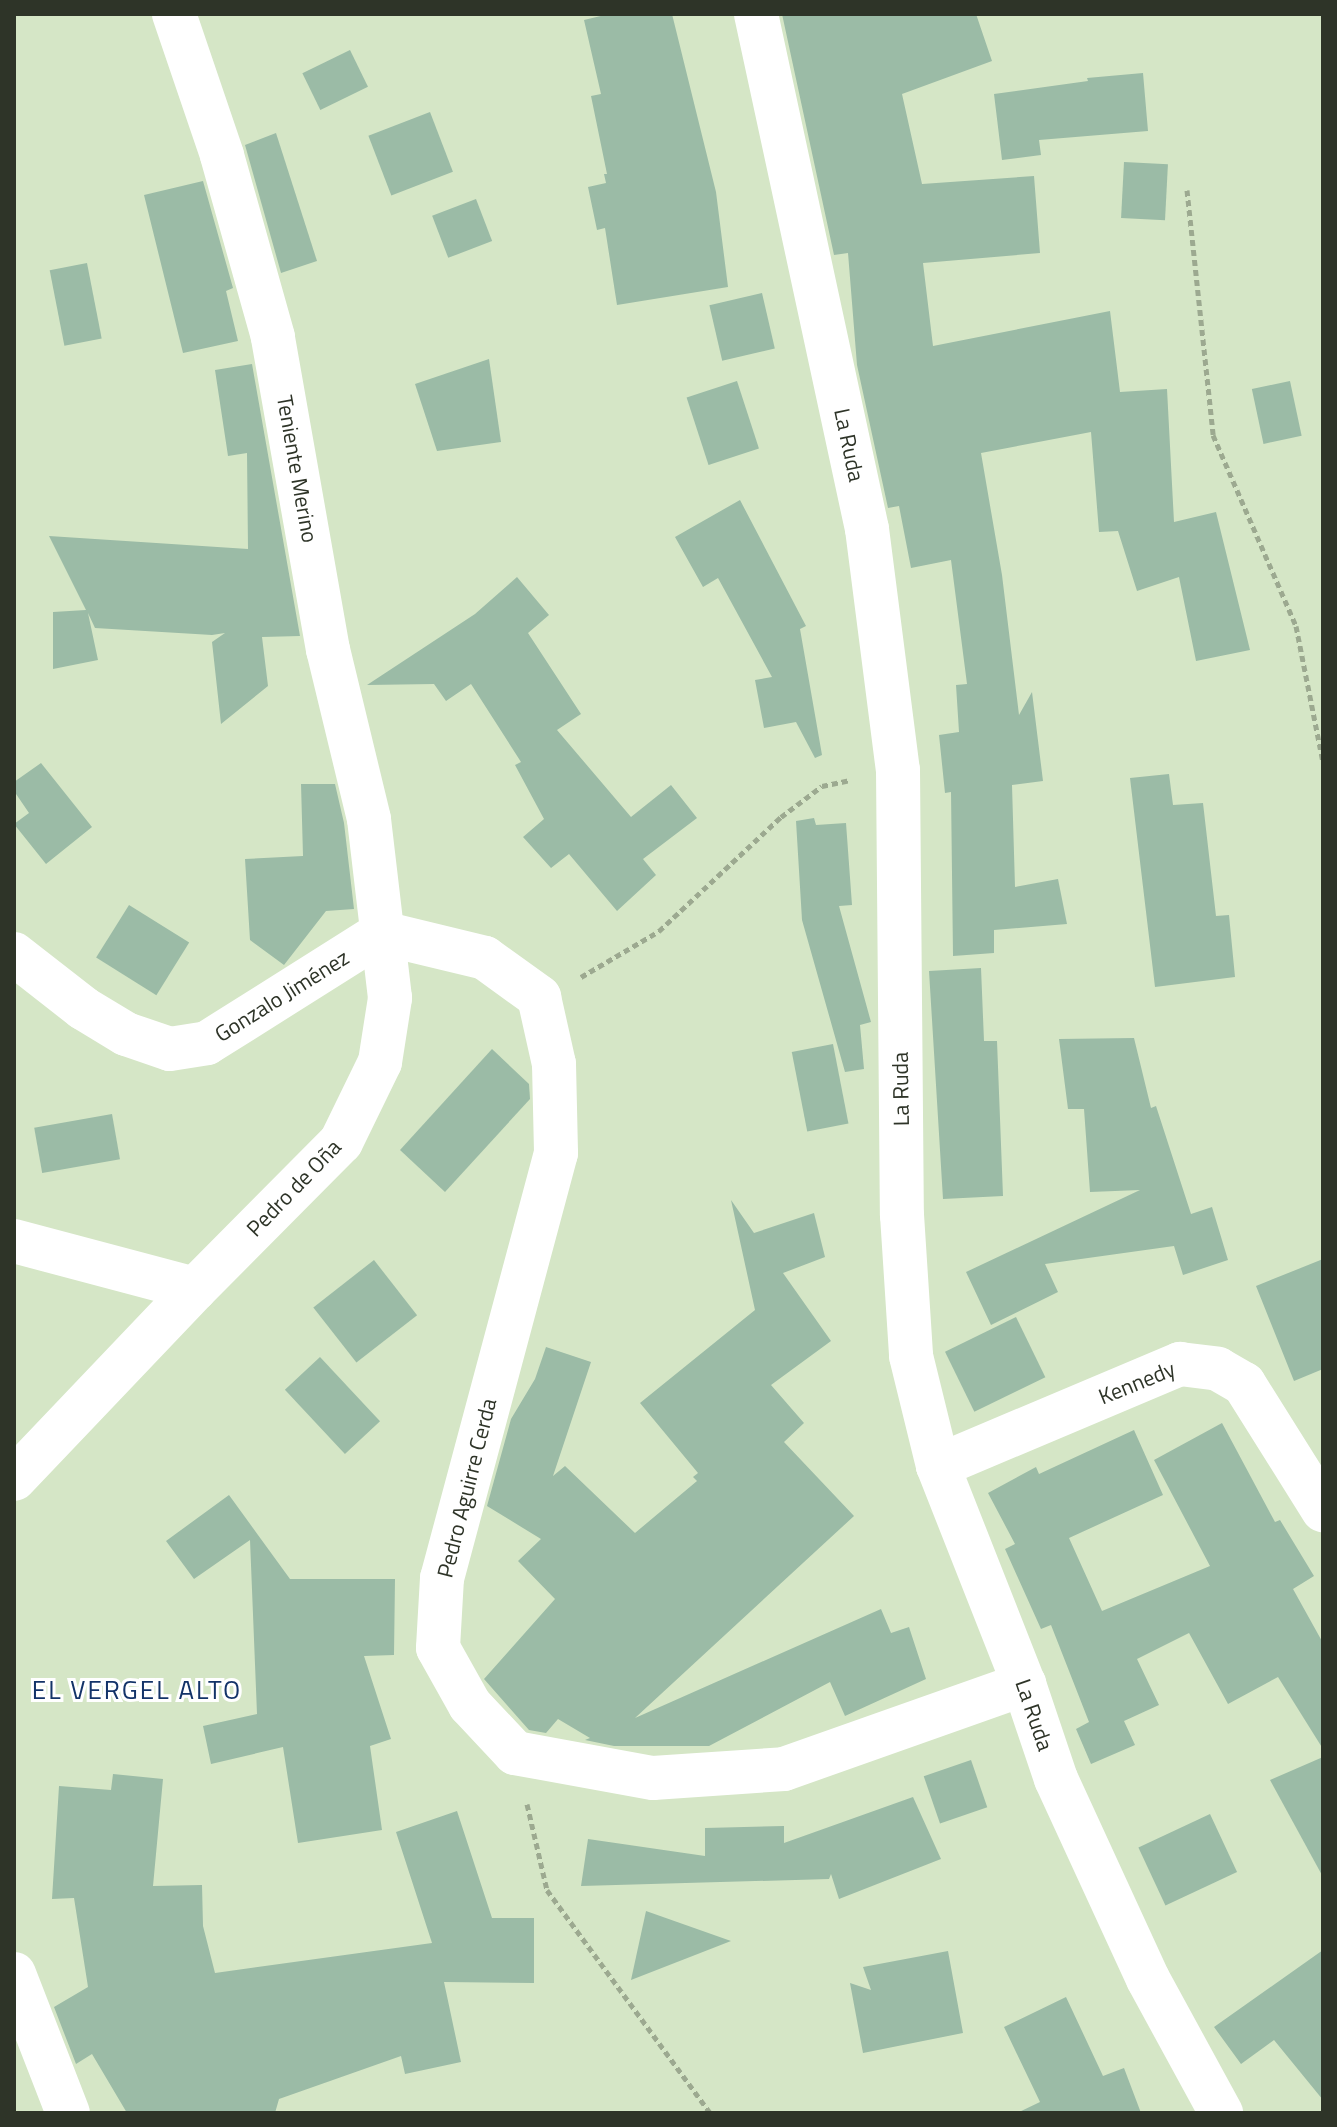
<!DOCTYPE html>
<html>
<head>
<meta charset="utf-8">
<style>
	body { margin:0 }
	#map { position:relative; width:1337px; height:2127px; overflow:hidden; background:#d5e6c6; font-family:"Titillium Web",sans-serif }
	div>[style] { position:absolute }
	.building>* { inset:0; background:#9bbba6; transform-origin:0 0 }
	.path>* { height:5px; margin-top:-2.5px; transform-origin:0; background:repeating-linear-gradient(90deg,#9ca990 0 6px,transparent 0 10px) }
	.street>* { height:44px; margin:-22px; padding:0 22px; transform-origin:22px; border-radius:22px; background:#fff }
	span { translate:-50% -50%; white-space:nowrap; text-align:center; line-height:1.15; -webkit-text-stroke:6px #fff; paint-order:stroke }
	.street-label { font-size:22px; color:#2e3428 }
	.quarter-label { font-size:26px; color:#133368; letter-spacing:2px }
	.frame { position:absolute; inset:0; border:16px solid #2e3428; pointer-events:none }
</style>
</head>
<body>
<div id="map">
	<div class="building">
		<div style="clip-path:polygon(609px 14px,672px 14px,716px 192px,728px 287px,617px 305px,605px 228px,597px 230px,588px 187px,606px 183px,604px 174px,607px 174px,591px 96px,601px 94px,584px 20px)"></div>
		<div style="clip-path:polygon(782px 14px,976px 14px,992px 61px,902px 94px,922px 184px,1034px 176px,1040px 253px,923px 263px,933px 346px,1110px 311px,1120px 392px,1167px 389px,1174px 522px,1216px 512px,1250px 650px,1196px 661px,1179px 577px,1137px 591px,1118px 531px,1099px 532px,1091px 432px,981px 453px,1002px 575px,1019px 715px,1032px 692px,1043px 781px,1012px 785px,1015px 887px,1058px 879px,1067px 924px,994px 930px,994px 953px,953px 956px,951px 792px,945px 793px,939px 735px,959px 732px,956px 685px,967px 684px,951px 560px,911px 568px,899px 506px,888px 508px,857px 365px,848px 253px,834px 255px)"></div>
		<div style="left:350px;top:50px;width:41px;height:53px;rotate:64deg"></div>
		<div style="clip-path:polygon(1143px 73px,1148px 131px,1039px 140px,1041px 155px,1002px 160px,994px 94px,1088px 81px,1087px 78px)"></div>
		<div style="left:430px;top:112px;width:64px;height:66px;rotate:69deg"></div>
		<div style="clip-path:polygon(276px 133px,317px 261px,281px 273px,245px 145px)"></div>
		<div style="left:1124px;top:162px;width:44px;height:56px;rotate:3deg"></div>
		<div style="clip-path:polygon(203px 181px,233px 288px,226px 291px,238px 341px,183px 353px,144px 195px)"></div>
		<div style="left:476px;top:199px;width:45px;height:47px;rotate:69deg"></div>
		<div style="left:87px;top:263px;width:77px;height:38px;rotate:79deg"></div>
		<div style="left:762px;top:293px;width:57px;height:54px;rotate:77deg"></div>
		<div style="clip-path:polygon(489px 359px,501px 442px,437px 451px,415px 384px)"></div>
		<div style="clip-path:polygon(252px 364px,300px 636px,262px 637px,268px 686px,221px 724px,212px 642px,225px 633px,212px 635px,95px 628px,88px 613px,98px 660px,53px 669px,53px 612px,86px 610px,49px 536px,248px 549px,247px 453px,228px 456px,215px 370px)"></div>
		<div style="left:737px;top:381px;width:71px;height:53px;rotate:72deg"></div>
		<div style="left:1290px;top:381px;width:56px;height:39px;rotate:78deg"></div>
		<div style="clip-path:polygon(740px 500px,806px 626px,800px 629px,822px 755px,815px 758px,796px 722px,764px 728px,755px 680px,772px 677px,718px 578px,703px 587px,675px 537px)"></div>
		<div style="clip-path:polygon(517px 577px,549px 615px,528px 633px,581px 714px,557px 730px,631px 817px,671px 785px,697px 818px,643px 859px,656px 875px,617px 911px,569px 854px,551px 868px,523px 837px,544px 819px,515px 765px,521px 762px,471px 684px,446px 701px,434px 684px,367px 685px,475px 614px)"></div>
		<div style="clip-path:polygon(41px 763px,92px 827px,46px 864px,14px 824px,29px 813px,14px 791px,14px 782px)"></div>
		<div style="clip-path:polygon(1169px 774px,1173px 805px,1203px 803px,1216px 916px,1229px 915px,1235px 977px,1155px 987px,1130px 778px)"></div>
		<div style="clip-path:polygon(301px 784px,335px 784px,344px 823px,354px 909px,326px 911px,284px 965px,250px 940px,245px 859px,303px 856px)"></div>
		<div style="clip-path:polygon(814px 818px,816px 825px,846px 823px,852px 905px,839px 906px,871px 1022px,860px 1025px,864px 1069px,845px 1072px,802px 920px,796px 821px)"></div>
		<div style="left:129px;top:905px;width:71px;height:62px;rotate:32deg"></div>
		<div style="clip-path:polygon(981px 968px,984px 1041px,997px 1041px,1003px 1196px,943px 1199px,929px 971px)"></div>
		<div style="clip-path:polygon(1134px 1038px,1151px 1108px,1156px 1106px,1191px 1214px,1212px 1207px,1228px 1260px,1183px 1275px,1174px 1246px,1045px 1264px,1058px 1292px,991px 1325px,966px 1272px,1140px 1190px,1090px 1192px,1084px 1109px,1068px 1109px,1059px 1039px)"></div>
		<div style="left:833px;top:1044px;width:81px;height:42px;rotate:79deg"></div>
		<div style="clip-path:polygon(492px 1049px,529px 1084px,530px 1099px,445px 1192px,400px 1150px)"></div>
		<div style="left:112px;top:1114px;width:46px;height:79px;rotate:80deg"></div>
		<div style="clip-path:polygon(731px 1200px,754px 1233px,814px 1213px,825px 1257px,783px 1273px,831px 1341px,771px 1385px,804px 1423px,784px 1442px,854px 1516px,635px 1718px,881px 1609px,891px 1633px,909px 1627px,926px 1679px,845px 1716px,830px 1682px,709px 1746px,614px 1746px,585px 1740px,590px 1738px,558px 1719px,546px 1733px,529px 1730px,484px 1679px,555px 1599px,518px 1561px,541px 1539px,487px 1506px,511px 1419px,535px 1379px,546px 1347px,591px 1362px,553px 1476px,565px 1466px,635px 1533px,697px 1481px,693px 1477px,698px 1473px,640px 1403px,755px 1310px)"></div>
		<div style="clip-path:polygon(1323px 1259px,1323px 1369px,1294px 1381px,1256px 1286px)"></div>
		<div style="left:374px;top:1260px;width:70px;height:77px;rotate:52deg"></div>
		<div style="left:1016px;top:1317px;width:67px;height:79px;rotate:64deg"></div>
		<div style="left:320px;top:1357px;width:88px;height:48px;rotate:47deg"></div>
		<div style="clip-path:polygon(1222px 1423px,1275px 1522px,1280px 1520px,1314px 1576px,1293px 1589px,1323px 1643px,1323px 1749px,1278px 1677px,1228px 1704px,1189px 1633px,1137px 1659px,1159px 1705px,1124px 1721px,1135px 1745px,1091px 1764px,1076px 1729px,1089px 1722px,1051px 1625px,1041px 1629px,1005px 1549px,1015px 1544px,988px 1493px,1036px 1467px,1039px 1474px,1134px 1430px,1163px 1495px,1069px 1538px,1102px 1611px,1210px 1566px,1154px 1460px)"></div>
		<div style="clip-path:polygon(229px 1495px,290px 1579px,395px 1579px,394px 1655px,364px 1656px,391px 1739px,370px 1746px,382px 1830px,298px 1843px,283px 1747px,211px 1764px,203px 1726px,257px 1714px,250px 1540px,194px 1579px,166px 1541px)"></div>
		<div style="clip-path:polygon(1323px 1757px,1323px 1877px,1270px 1780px)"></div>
		<div style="left:971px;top:1760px;width:50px;height:50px;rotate:71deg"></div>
		<div style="clip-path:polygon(113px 1774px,163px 1779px,153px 1886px,202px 1885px,203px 1926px,215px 1973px,432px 1943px,396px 1832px,457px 1811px,492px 1918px,534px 1918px,534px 1983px,444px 1982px,461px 2062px,405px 2074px,401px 2056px,279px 2099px,275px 2113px,127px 2113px,92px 2054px,76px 2064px,54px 2007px,88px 1987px,74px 1898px,52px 1899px,59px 1786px,111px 1790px)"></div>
		<div style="clip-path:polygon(913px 1797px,941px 1859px,839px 1899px,831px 1874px,829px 1879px,581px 1886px,588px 1839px,705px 1856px,705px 1828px,784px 1826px,784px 1843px)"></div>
		<div style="left:1210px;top:1814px;width:64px;height:79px;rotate:65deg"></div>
		<div style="clip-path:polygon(646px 1911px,731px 1941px,631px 1980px)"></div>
		<div style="clip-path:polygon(1323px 1950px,1323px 2100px,1274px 2040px,1241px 2064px,1214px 2027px)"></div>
		<div style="clip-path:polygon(948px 1951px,963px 2033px,863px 2053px,850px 1983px,871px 1990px,863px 1967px)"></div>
		<div style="clip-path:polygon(1066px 1997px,1103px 2076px,1124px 2068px,1141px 2113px,1017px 2113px,1040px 2102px,1004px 2027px)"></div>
	</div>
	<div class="path">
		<div style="left:1187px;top:190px;width:246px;rotate:83.9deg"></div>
		<div style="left:1213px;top:435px;width:208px;rotate:66.5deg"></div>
		<div style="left:1296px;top:626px;width:139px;rotate:78.8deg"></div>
		<div style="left:581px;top:977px;width:91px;rotate:-30.5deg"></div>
		<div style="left:659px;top:931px;width:167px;rotate:-43.1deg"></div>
		<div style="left:781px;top:817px;width:51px;rotate:-37.1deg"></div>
		<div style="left:822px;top:786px;width:29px;rotate:-12deg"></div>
		<div style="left:527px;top:1804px;width:88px;rotate:76.9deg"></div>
		<div style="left:547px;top:1890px;width:276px;rotate:53.8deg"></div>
	</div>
	<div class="street">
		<div style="left:756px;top:14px;width:527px;rotate:77.84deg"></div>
		<div style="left:867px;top:529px;width:243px;rotate:82.7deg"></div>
		<div style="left:898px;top:770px;width:445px;rotate:89.5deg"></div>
		<div style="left:902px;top:1215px;width:141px;rotate:86.3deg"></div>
		<div style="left:911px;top:1356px;width:113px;rotate:76.2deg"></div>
		<div style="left:938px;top:1466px;width:234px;rotate:68.5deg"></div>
		<div style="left:1024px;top:1684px;width:100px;rotate:71.4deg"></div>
		<div style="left:1056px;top:1779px;width:220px;rotate:65.3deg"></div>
		<div style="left:1148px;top:1979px;width:153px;rotate:61.4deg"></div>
		<div style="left:382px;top:933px;width:106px;rotate:13.6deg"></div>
		<div style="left:485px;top:958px;width:67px;rotate:35.8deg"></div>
		<div style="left:539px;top:997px;width:69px;rotate:77.4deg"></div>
		<div style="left:554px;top:1064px;width:89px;rotate:88.7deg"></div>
		<div style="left:556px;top:1153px;width:440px;rotate:105deg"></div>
		<div style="left:442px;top:1578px;width:70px;rotate:93.3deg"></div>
		<div style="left:438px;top:1648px;width:65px;rotate:60.7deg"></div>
		<div style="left:470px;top:1705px;width:66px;rotate:46.8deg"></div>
		<div style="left:515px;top:1753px;width:140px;rotate:10.3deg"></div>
		<div style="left:653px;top:1778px;width:131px;rotate:-3.9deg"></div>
		<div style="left:784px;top:1769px;width:255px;rotate:-19.5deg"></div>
		<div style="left:14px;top:954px;width:88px;rotate:38deg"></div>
		<div style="left:83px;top:1008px;width:50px;rotate:31.2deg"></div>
		<div style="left:126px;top:1034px;width:46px;rotate:18.8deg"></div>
		<div style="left:170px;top:1049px;width:37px;rotate:-9deg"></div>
		<div style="left:207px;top:1043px;width:207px;rotate:-32.2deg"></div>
		<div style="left:14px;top:1241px;width:187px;rotate:14.9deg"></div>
		<div style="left:938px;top:1466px;width:263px;rotate:-22.9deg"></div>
		<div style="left:1180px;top:1364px;width:38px;rotate:7deg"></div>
		<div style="left:1218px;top:1369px;width:30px;rotate:30deg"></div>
		<div style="left:1244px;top:1384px;width:149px;rotate:57.9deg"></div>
		<div style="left:14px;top:1479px;width:262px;rotate:-46.4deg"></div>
		<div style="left:195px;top:1289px;width:207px;rotate:-45.2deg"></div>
		<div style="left:341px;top:1142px;width:89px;rotate:-64deg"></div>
		<div style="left:380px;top:1062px;width:65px;rotate:-81.1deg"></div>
		<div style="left:390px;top:998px;width:180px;rotate:-96.7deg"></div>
		<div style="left:369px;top:819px;width:174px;rotate:-103.6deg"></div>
		<div style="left:328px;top:650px;width:318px;rotate:-100deg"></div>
		<div style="left:273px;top:337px;width:189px;rotate:-105.7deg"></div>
		<div style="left:222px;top:155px;width:149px;rotate:-108.8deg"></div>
		<div style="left:14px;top:1974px;width:149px;rotate:68.8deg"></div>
	</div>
	<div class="street-label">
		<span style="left:849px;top:445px;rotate:78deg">La Ruda</span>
		<span style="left:297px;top:469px;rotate:80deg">Teniente Merino</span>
		<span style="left:282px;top:996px;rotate:-32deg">Gonzalo Jiménez</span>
		<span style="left:901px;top:1089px;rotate:-91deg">La Ruda</span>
		<span style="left:294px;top:1188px;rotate:-46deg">Pedro de Oña</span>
		<span style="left:1137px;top:1383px;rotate:-22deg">Kennedy</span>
		<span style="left:467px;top:1488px;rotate:-76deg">Pedro Aguirre Cerda</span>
		<span style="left:1034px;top:1715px;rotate:71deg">La Ruda</span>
	</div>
	<div class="quarter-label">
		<span style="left:137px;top:1690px">EL VERGEL ALTO</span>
	</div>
	<div class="frame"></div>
</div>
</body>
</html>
